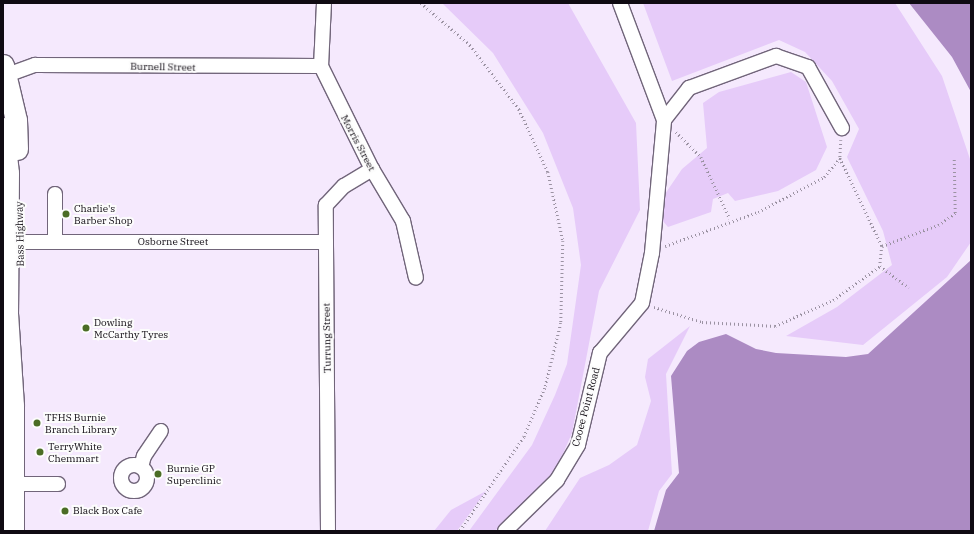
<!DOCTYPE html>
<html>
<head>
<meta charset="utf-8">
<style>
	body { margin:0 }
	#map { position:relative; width:974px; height:534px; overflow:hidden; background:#f5e9fd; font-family:"IBM Plex Serif",serif }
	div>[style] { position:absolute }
	.green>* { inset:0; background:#e6cbf9 }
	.water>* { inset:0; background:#ac8bc3 }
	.path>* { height:2.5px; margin-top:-1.25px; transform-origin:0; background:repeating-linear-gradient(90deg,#9b92a2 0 1px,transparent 0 4px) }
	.roads { filter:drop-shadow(1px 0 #71657a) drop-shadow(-1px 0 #71657a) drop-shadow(0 1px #71657a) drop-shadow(0 -1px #71657a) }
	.minor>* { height:14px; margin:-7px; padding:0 7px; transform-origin:7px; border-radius:7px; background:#fff }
	.minor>.ring { margin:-7px; padding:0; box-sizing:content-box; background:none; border:14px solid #fff; border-radius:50% }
	.highway>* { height:21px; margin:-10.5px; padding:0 10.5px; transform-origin:10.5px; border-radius:10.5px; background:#fff }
	.dots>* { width:11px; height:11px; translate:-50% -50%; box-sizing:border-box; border:2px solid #fcfcfc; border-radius:50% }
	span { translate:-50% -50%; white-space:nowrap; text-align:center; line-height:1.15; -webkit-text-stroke:4px #fcfcfc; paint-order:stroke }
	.street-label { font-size:10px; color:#0f0a12 }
	.poi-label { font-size:10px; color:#0f0a12 }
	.left { translate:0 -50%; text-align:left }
	.frame { position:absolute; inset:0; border:4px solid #0f0a12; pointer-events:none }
</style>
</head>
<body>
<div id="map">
	<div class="green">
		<div style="clip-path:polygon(568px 3px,636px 123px,640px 210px,599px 291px,572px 433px,555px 472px,495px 531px,469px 531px,532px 445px,555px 395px,567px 364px,581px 265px,573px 208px,543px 133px,493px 53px,443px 4px)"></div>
		<div style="clip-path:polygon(643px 3px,895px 3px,942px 76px,971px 162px,971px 242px,947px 277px,863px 345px,786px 336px,837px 307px,892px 265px,883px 231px,847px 157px,859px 129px,832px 81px,805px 52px,779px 40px,672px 81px)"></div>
		<div style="clip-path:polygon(791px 72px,806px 82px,827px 147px,816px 170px,778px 191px,735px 201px,728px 193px,713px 199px,711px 212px,668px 227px,661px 219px,663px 197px,682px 169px,707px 148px,703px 103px,719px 92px)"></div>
		<div style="clip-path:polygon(690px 326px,666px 374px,672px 474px,659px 491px,648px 531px,545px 531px,580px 478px,609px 465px,637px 445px,651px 401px,645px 377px,648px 359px)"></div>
		<div style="clip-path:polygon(486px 491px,457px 531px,434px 531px,451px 510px)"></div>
	</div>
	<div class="water">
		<div style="clip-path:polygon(909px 3px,971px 3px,971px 92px,952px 57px)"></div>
		<div style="clip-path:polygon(971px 260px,971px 531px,654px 531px,666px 490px,679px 473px,671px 376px,687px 351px,699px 342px,726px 334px,756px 349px,776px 353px,846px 357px,868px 354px)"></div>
	</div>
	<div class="path">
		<div style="left:421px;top:3px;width:65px;rotate:40.6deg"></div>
		<div style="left:470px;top:45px;width:81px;rotate:52.6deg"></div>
		<div style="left:519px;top:109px;width:69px;rotate:65.3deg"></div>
		<div style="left:548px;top:172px;width:71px;rotate:77.7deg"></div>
		<div style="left:563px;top:241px;width:82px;rotate:91.4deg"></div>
		<div style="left:561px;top:323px;width:67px;rotate:103.8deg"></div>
		<div style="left:545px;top:388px;width:53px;rotate:113.2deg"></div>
		<div style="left:524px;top:437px;width:114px;rotate:124.2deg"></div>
		<div style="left:676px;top:132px;width:35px;rotate:45deg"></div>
		<div style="left:701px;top:157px;width:68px;rotate:64.9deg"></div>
		<div style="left:841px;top:140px;width:18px;rotate:93deg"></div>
		<div style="left:840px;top:158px;width:98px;rotate:64.5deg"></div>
		<div style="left:882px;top:246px;width:20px;rotate:96deg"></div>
		<div style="left:880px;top:266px;width:36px;rotate:37deg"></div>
		<div style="left:665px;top:246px;width:99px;rotate:-20.1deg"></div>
		<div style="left:758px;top:212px;width:75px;rotate:-27.9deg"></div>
		<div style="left:824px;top:177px;width:25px;rotate:-50deg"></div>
		<div style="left:882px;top:246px;width:60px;rotate:-20.6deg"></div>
		<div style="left:938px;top:225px;width:21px;rotate:-35deg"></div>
		<div style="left:955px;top:213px;width:54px;rotate:-91.1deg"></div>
		<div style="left:654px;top:307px;width:50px;rotate:17.4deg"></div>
		<div style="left:702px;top:322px;width:73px;rotate:3.1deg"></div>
		<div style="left:775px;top:326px;width:64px;rotate:-24.1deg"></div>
		<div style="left:833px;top:300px;width:58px;rotate:-35.9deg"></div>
	</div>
	<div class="roads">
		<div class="minor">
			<div style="left:324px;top:3px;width:63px;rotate:92.7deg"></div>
			<div style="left:321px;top:66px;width:115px;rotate:63.7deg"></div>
			<div style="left:372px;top:169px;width:61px;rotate:59.2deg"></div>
			<div style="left:403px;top:221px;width:58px;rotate:77.2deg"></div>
			<div style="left:7px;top:75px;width:30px;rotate:-20deg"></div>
			<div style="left:35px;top:65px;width:286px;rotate:0.2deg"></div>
			<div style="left:664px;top:120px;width:41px;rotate:-52deg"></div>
			<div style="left:689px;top:88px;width:93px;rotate:-20.2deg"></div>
			<div style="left:776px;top:56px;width:34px;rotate:19deg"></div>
			<div style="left:808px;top:67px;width:70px;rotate:60.9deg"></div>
			<div style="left:55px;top:240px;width:46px;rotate:-90deg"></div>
			<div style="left:21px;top:242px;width:305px"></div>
			<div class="ring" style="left:121px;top:465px;width:12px;height:12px"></div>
			<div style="left:141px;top:467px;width:11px;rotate:-75deg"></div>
			<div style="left:144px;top:456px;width:30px;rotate:-56deg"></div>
			<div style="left:14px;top:484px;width:44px"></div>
			<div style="left:328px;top:531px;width:326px;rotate:-90.4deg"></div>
			<div style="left:326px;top:205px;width:26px;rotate:-47deg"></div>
			<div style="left:344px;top:186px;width:33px;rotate:-31deg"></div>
			<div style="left:505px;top:531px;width:73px;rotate:-44.4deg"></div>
			<div style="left:557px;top:480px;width:41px;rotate:-59deg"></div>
			<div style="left:578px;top:445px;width:95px;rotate:-76.6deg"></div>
			<div style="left:600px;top:353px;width:65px;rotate:-50deg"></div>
			<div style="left:642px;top:303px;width:51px;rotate:-78.7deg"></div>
			<div style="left:652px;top:253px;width:134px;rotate:-84.8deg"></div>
			<div style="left:664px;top:120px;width:125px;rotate:-110.6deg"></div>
		</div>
		<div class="highway">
			<div style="left:3px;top:65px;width:57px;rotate:76.7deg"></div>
			<div style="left:16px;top:120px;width:29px;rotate:88deg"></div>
			<div style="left:3px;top:128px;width:45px;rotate:83.7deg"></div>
			<div style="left:8px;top:173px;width:140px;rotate:90.4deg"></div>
			<div style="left:7px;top:313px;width:92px;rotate:86.3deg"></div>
			<div style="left:13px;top:405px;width:126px;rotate:90deg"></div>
		</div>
	</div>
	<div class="dots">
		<div style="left:66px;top:214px;background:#4b6d25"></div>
		<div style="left:86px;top:328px;background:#4b6d25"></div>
		<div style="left:37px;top:423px;background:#4b6d25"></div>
		<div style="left:40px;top:452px;background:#4b6d25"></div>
		<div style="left:158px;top:474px;background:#4b6d25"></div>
		<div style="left:65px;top:511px;background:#4b6d25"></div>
	</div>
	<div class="street-label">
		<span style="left:163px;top:67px;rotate:1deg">Burnell Street</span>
		<span style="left:358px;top:143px;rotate:62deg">Morris Street</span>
		<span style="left:20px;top:234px;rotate:-91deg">Bass Highway</span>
		<span style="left:173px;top:242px">Osborne Street</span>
		<span style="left:327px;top:338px;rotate:-91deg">Turrung Street</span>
		<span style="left:586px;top:407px;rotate:-75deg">Cooee Point Road</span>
	</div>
	<div class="poi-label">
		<span class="left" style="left:74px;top:214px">Charlie's<br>Barber Shop</span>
		<span class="left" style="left:94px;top:328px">Dowling<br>McCarthy Tyres</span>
		<span class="left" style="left:45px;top:423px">TFHS Burnie<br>Branch Library</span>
		<span class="left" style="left:48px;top:452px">TerryWhite<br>Chemmart</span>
		<span class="left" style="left:167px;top:474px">Burnie GP<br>Superclinic</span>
		<span class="left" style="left:73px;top:511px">Black Box Cafe</span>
	</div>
	<div class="frame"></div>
</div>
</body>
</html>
